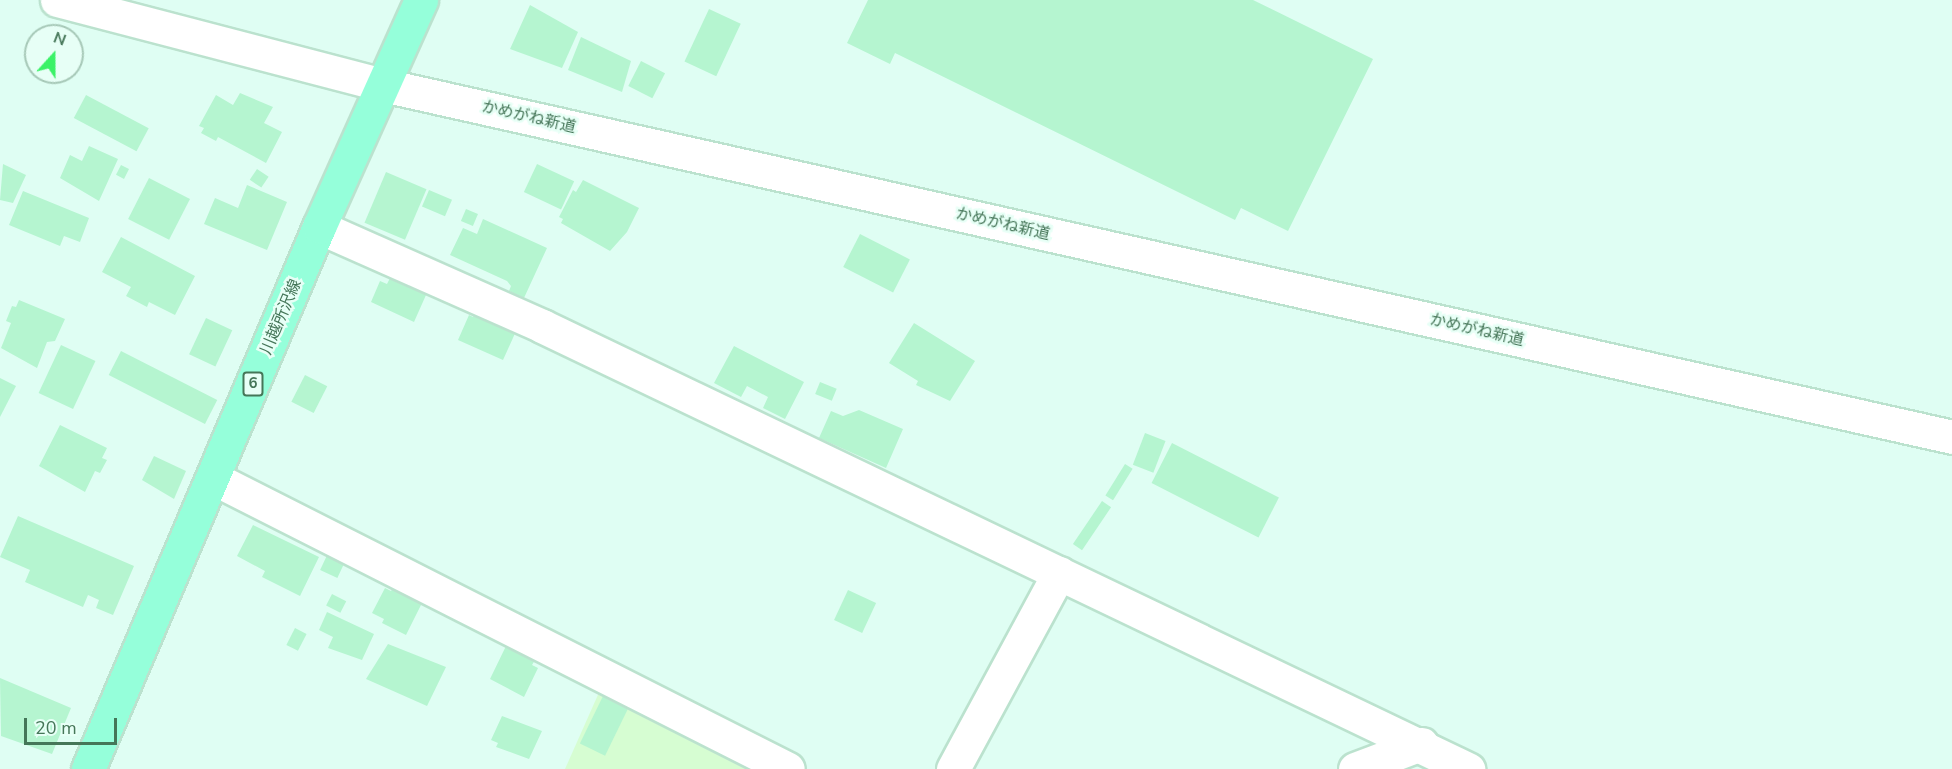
<!DOCTYPE html>
<html>
<head>
<meta charset="utf-8">
<style>
	body { margin:0 }
	#map { position:relative; width:1952px; height:769px; overflow:hidden; background:#dffef3; font-family:"Nunito Sans","Noto Sans JP",sans-serif }
	div>[style] { position:absolute }
	.medical>* { inset:0; background:#d6fdd2 }
	.building>* { inset:0; background:#b5f5d0; transform-origin:0 0 }
	.roads { filter:drop-shadow(2px 0 #bbe2ce) drop-shadow(-2px 0 #bbe2ce) drop-shadow(0 2px #bbe2ce) drop-shadow(0 -2px #bbe2ce) }
	.street>* { height:33px; margin:-16.5px; padding:0 16.5px; transform-origin:16.5px; border-radius:16.5px; background:#fff }
	.secondary>* { height:33px; margin:-16.5px; padding:0 16.5px; transform-origin:16.5px; border-radius:16.5px; background:#fff }
	.primary>* { height:33px; margin:-16.5px; padding:0 16.5px; transform-origin:16.5px; border-radius:16.5px; background:#95ffda }
	span { translate:-50% -50%; white-space:nowrap; text-align:center; line-height:1.15; -webkit-text-stroke:5px #e7fff6; paint-order:stroke }
	.shield-label span { padding:2px 4px; background:#e7fff6; border:2px solid; border-radius:4px; -webkit-text-stroke-width:0 }
	.shield-label { font-size:15px; color:#457658; font-weight:700 }
	.street-label { font-size:16px; color:#457658 }
	.north { position:absolute; left:24px; top:24px; width:60px; height:60px; box-sizing:border-box; background:#e7fff6; border:2px solid #a6c8b7; border-radius:50%; rotate:21deg; font-size:16px; font-weight:700; line-height:24px; text-align:center; color:#457658 }
	.north::after { content:''; display:block; margin:auto; width:21px; height:27px; background:#3af267; clip-path:polygon(50% 0,100% 100%,50% 72%,0 100%) }
	.scale { position:absolute; left:24px; top:718px; width:93px; height:27px; box-sizing:border-box; border:3px solid #457658; border-top:0; padding-left:8px; font-size:18px; line-height:21px; white-space:nowrap; color:#457658; -webkit-text-stroke:4px #e7fff6; paint-order:stroke }
</style>
</head>
<body>
<div id="map">
	<div class="medical">
		<div style="clip-path:polygon(601px 688px,764px 769px,565px 769px)"></div>
	</div>
	<div class="building">
		<div style="clip-path:polygon(868px 0,1253px 0,1373px 59px,1288px 231px,1241px 208px,1235px 220px,895px 53px,890px 64px,847px 43px)"></div>
		<div style="clip-path:polygon(530px 5px,578px 32px,562px 68px,510px 49px)"></div>
		<div style="left:709px;top:9px;width:35px;height:58px;rotate:25deg"></div>
		<div style="clip-path:polygon(581px 37px,631px 61px,622px 92px,568px 70px)"></div>
		<div style="left:641px;top:61px;width:27px;height:28px;rotate:27deg"></div>
		<div style="clip-path:polygon(240px 93px,273px 107px,264px 123px,282px 132px,266px 163px,218px 137px,216px 141px,201px 133px,204px 128px,199px 126px,216px 95px,233px 105px)"></div>
		<div style="left:86px;top:95px;width:71px;height:26px;rotate:28deg"></div>
		<div style="clip-path:polygon(89px 146px,118px 159px,99px 201px,60px 178px,70px 155px,82px 161px)"></div>
		<div style="clip-path:polygon(3px 164px,26px 175px,13px 203px,0 200px)"></div>
		<div style="left:537px;top:164px;width:41px;height:31px;rotate:25deg"></div>
		<div style="left:121px;top:165px;width:9px;height:11px;rotate:27deg"></div>
		<div style="left:257px;top:169px;width:14px;height:13px;rotate:34deg"></div>
		<div style="left:386px;top:172px;width:44px;height:55px;rotate:23deg"></div>
		<div style="left:149px;top:178px;width:46px;height:46px;rotate:27deg"></div>
		<div style="clip-path:polygon(583px 180px,639px 208px,627px 232px,610px 251px,561px 223px,563px 219px,559px 217px,573px 190px,576px 192px)"></div>
		<div style="clip-path:polygon(247px 185px,287px 202px,267px 250px,204px 224px,215px 198px,238px 208px)"></div>
		<div style="left:429px;top:190px;width:25px;height:18px;rotate:23deg"></div>
		<div style="clip-path:polygon(23px 191px,89px 218px,80px 242px,64px 236px,60px 246px,9px 225px)"></div>
		<div style="left:466px;top:209px;width:13px;height:13px;rotate:23deg"></div>
		<div style="clip-path:polygon(483px 219px,547px 248px,524px 298px,509px 291px,511px 286px,507px 281px,450px 255px,463px 228px,477px 234px)"></div>
		<div style="left:860px;top:234px;width:56px;height:37px;rotate:27deg"></div>
		<div style="clip-path:polygon(121px 237px,195px 276px,175px 315px,149px 302px,147px 307px,126px 296px,131px 287px,102px 272px)"></div>
		<div style="clip-path:polygon(391px 276px,430px 286px,414px 322px,371px 302px,380px 281px,387px 284px)"></div>
		<div style="clip-path:polygon(19px 300px,65px 319px,55px 341px,47px 342px,37px 368px,1px 348px,11px 323px,6px 321px,12px 306px,16px 307px)"></div>
		<div style="clip-path:polygon(476px 310px,517px 329px,503px 360px,458px 340px,469px 315px,473px 317px)"></div>
		<div style="left:206px;top:318px;width:29px;height:40px;rotate:25deg"></div>
		<div style="clip-path:polygon(914px 323px,975px 361px,950px 401px,916px 385px,918px 381px,889px 363px)"></div>
		<div style="left:61px;top:345px;width:38px;height:53px;rotate:25deg"></div>
		<div style="clip-path:polygon(734px 346px,804px 382px,785px 419px,763px 408px,768px 397px,747px 386px,741px 397px,714px 383px)"></div>
		<div style="left:121px;top:351px;width:108px;height:27px;rotate:27deg"></div>
		<div style="left:305px;top:375px;width:25px;height:30px;rotate:27deg"></div>
		<div style="clip-path:polygon(0 378px,16px 386px,0 417px)"></div>
		<div style="left:820px;top:382px;width:18px;height:13px;rotate:22deg"></div>
		<div style="clip-path:polygon(859px 410px,903px 429px,886px 468px,819px 438px,831px 411px,843px 416px)"></div>
		<div style="clip-path:polygon(60px 425px,107px 448px,102px 458px,107px 460px,100px 473px,95px 471px,85px 492px,39px 466px)"></div>
		<div style="left:1145px;top:433px;width:22px;height:34px;rotate:21deg"></div>
		<div style="left:1172px;top:443px;width:120px;height:45px;rotate:27deg"></div>
		<div style="clip-path:polygon(154px 456px,186px 471px,174px 499px,142px 480px)"></div>
		<div style="left:1125px;top:464px;width:9px;height:37px;rotate:32deg"></div>
		<div style="left:1102px;top:501px;width:11px;height:52px;rotate:34deg"></div>
		<div style="clip-path:polygon(18px 516px,134px 566px,113px 615px,96px 608px,99px 600px,88px 595px,83px 607px,25px 582px,30px 570px,0 557px)"></div>
		<div style="clip-path:polygon(253px 525px,319px 557px,300px 596px,262px 577px,265px 571px,237px 556px)"></div>
		<div style="left:329px;top:551px;width:19px;height:21px;rotate:25deg"></div>
		<div style="clip-path:polygon(385px 588px,391px 591px,393px 588px,422px 603px,406px 635px,382px 623px,384px 619px,372px 613px)"></div>
		<div style="left:848px;top:590px;width:31px;height:33px;rotate:25deg"></div>
		<div style="left:332px;top:594px;width:16px;height:13px;rotate:27deg"></div>
		<div style="clip-path:polygon(327px 612px,374px 634px,362px 660px,328px 648px,333px 637px,319px 630px)"></div>
		<div style="left:295px;top:628px;width:13px;height:19px;rotate:27deg"></div>
		<div style="clip-path:polygon(388px 644px,446px 667px,427px 706px,366px 679px)"></div>
		<div style="clip-path:polygon(506px 646px,535px 660px,532px 665px,538px 668px,524px 697px,490px 679px)"></div>
		<div style="clip-path:polygon(0 678px,71px 708px,52px 754px,1px 736px)"></div>
		<div style="left:604px;top:694px;width:28px;height:55px;rotate:26deg"></div>
		<div style="clip-path:polygon(502px 716px,542px 731px,529px 759px,496px 747px,498px 743px,491px 740px)"></div>
	</div>
	<div class="roads">
		<div class="street">
			<div style="left:319px;top:227px;width:244px;rotate:23.9deg"></div>
			<div style="left:542px;top:326px;width:1027px;rotate:25.57deg"></div>
			<div style="left:213px;top:478px;width:644px;rotate:26.84deg"></div>
			<div style="left:953px;top:769px;width:223px;rotate:-61.6deg"></div>
			<div style="left:1355px;top:769px;width:71px;rotate:-20.7deg"></div>
		</div>
		<div class="secondary">
			<div style="left:57px;top:0;width:337px;rotate:14.6deg"></div>
			<div style="left:383px;top:85px;width:1608px;rotate:12.64deg"></div>
		</div>
		<div class="primary">
			<div style="left:88px;top:769px;width:589px;rotate:-66.92deg"></div>
			<div style="left:319px;top:227px;width:249px;rotate:-65.8deg"></div>
		</div>
	</div>
	<div class="shield-label">
		<span style="left:253px;top:384px">6</span>
	</div>
	<div class="street-label">
		<span style="left:529px;top:117px;rotate:13deg">かめがね新道</span>
		<span style="left:1003px;top:224px;rotate:13deg">かめがね新道</span>
		<span style="left:281px;top:317px;rotate:-67deg">川越所沢線</span>
		<span style="left:1477px;top:330px;rotate:13deg">かめがね新道</span>
	</div>
	<div class="north">N</div>
	<div class="scale">20 m</div>
</div>
</body>
</html>
